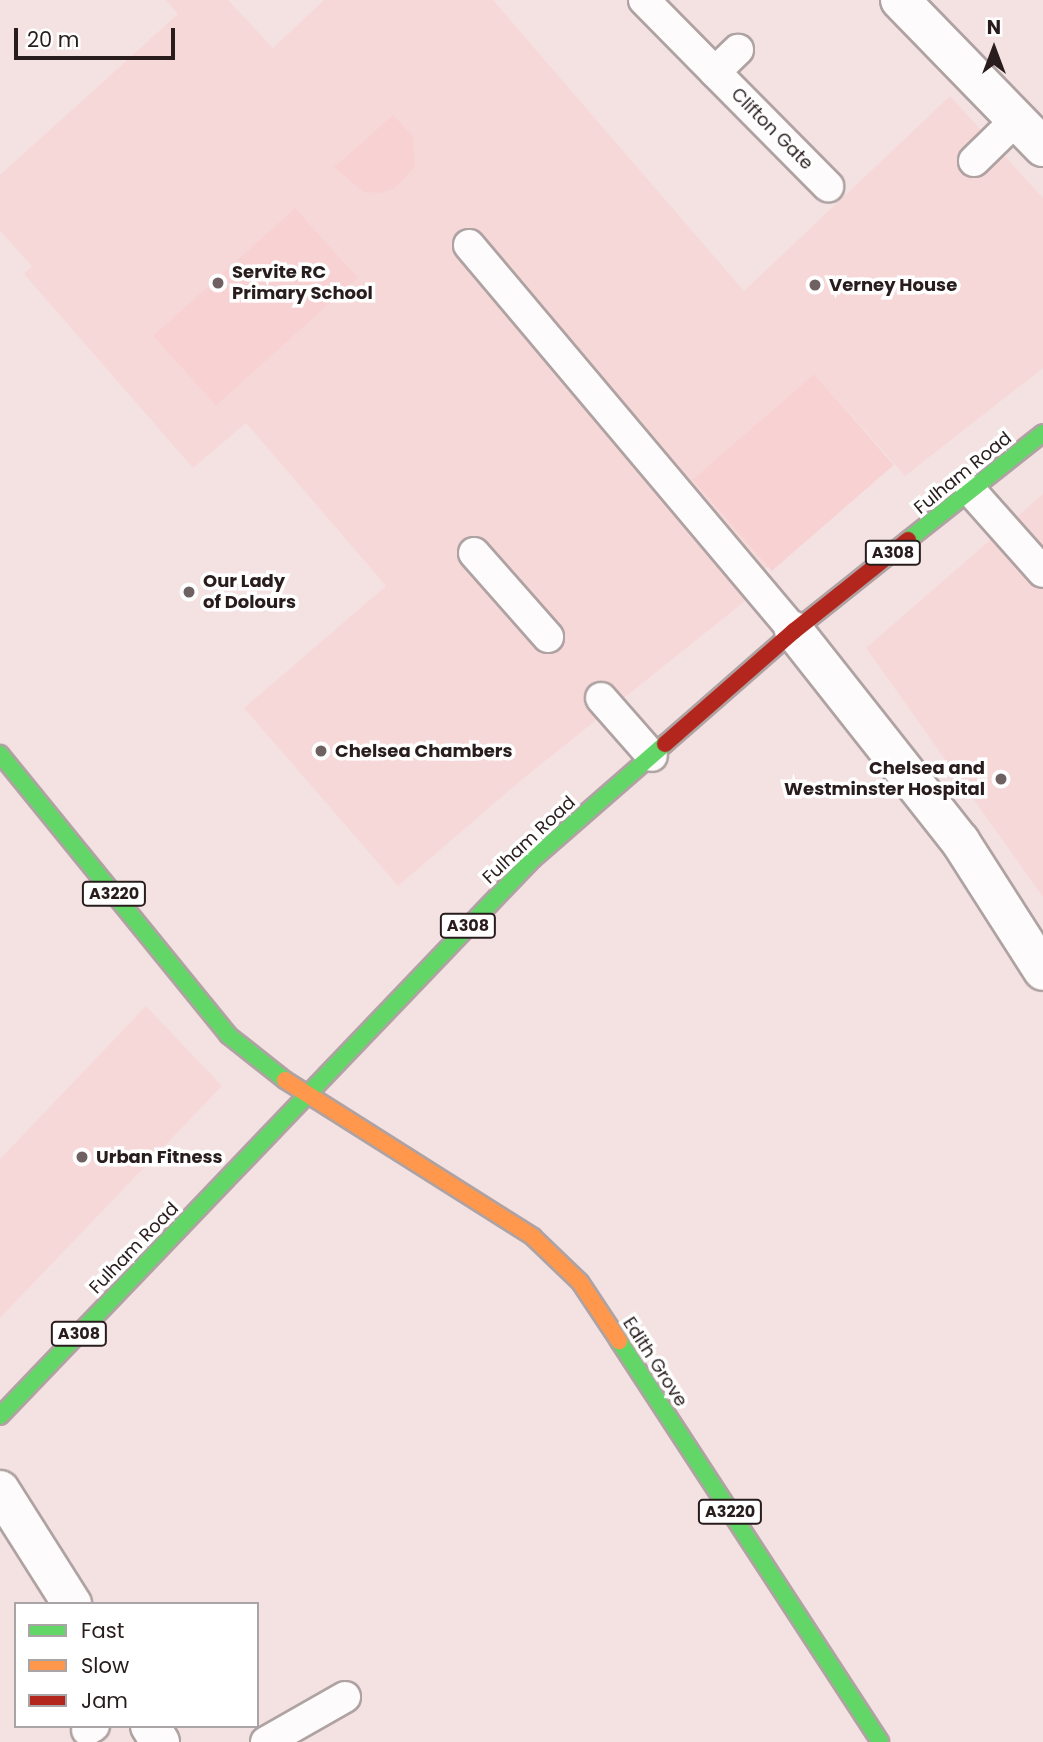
<!DOCTYPE html>
<html>
<head>
<meta charset="utf-8">
<style>
	body { margin:0 }
	#map { position:relative; width:1043px; height:1742px; overflow:hidden; background:#f4e2e2; font-family:Poppins,sans-serif }
	div>[style] { position:absolute }
	.built>* { inset:0; background:#f7d8d8 }
	.green>* { inset:0; background:#f8d2d3; transform-origin:0 0 }
	.roads { filter:drop-shadow(2px 0 #afa2a2) drop-shadow(-2px 0 #afa2a2) drop-shadow(0 2px #afa2a2) drop-shadow(0 -2px #afa2a2) }
	.lane>* { height:30px; margin:-15px; padding:0 15px; transform-origin:15px; border-radius:15px; background:#fdfbfb }
	.street>* { height:38px; margin:-19px; padding:0 19px; transform-origin:19px; border-radius:19px; background:#fdfbfb }
	.fast>* { height:16px; margin:-8px; padding:0 8px; transform-origin:8px; border-radius:8px; background:#63d668 }
	.slow>* { height:16px; margin:-8px; padding:0 8px; transform-origin:8px; border-radius:8px; background:#ff974d }
	.jam>* { height:16px; margin:-8px; padding:0 8px; transform-origin:8px; border-radius:8px; background:#b3261e }
	.dots>* { width:19px; height:19px; translate:-50% -50%; box-sizing:border-box; border:4px solid #fff; border-radius:50% }
	span { translate:-50% -50%; white-space:nowrap; text-align:center; line-height:1.15; -webkit-text-stroke:7px #fff; paint-order:stroke }
	.shield-label span { padding:2px 5px; background:#fff; border:2px solid; border-radius:5px; -webkit-text-stroke-width:0 }
	.shield-label { font-size:16px; color:#281c1d; font-weight:700 }
	.street-label { font-size:18px; color:#281c1d }
	.poi-label { font-size:18px; color:#281c1d; font-weight:700 }
	.left { translate:0 -50%; text-align:left }
	.right { translate:-100% -50%; text-align:right }
	.legend { position:absolute; left:14px; top:1602px; width:245px; height:126px; box-sizing:border-box; background:#fff; border:2px solid #a9a4a5; margin:0; padding:9px 12px; list-style:none; font-size:21px; color:#281c1d }
	.legend li { display:flex; align-items:center; gap:14px; height:35px }
	.legend b { width:35px; border:2px solid #a9a4a5 }
	.north { position:absolute; left:959px; top:14px; width:70px; height:70px; -webkit-text-stroke:5px #fff; paint-order:stroke; rotate:0deg; font-size:19px; font-weight:700; line-height:28px; text-align:center; color:#281c1d }
	.north::after { content:''; display:block; margin:auto; width:24px; height:32px; background:#281c1d; clip-path:polygon(50% 0,100% 100%,50% 72%,0 100%) }
	.scale { position:absolute; left:14px; top:28px; width:161px; height:32px; box-sizing:border-box; border:4px solid #281c1d; border-top:0; padding-left:9px; font-size:21px; line-height:24px; white-space:nowrap; color:#281c1d; -webkit-text-stroke:5px #fff; paint-order:stroke }
</style>
</head>
<body>
<div id="map">
	<div class="built">
		<div style="clip-path:polygon(166px 0,228px 0,273px 48px,324px 0,493px 0,744px 291px,950px 96px,1043px 198px,1043px 368px,905px 476px,825px 385px,894px 465px,764px 570px,753px 557px,730px 574px,750px 597px,525px 777px,398px 886px,244px 708px,386px 586px,246px 423px,193px 468px,24px 274px,32px 266px,0 231px,0 175px,178px 14px)"></div>
		<div style="clip-path:polygon(1043px 494px,1043px 897px,866px 648px)"></div>
		<div style="clip-path:polygon(146px 1006px,222px 1086px,0 1318px,0 1159px)"></div>
	</div>
	<div class="green">
		<div style="clip-path:polygon(393px 115px,413px 136px,415px 167px,395px 188px,380px 193px,363px 192px,334px 167px)"></div>
		<div style="left:295px;top:208px;width:94px;height:191px;rotate:48deg"></div>
		<div style="left:814px;top:374px;width:121px;height:161px;rotate:49deg"></div>
	</div>
	<div class="roads">
		<div class="lane">
			<div style="left:644px;top:0;width:101px;rotate:45.4deg"></div>
			<div style="left:715px;top:72px;width:32px;rotate:-44deg"></div>
			<div style="left:715px;top:72px;width:161px;rotate:45.3deg"></div>
			<div style="left:974px;top:161px;width:59px;rotate:-44.3deg"></div>
			<div style="left:469px;top:245px;width:505px;rotate:49.9deg"></div>
			<div style="left:971px;top:491px;width:108px;rotate:48.4deg"></div>
			<div style="left:474px;top:553px;width:112px;rotate:48.6deg"></div>
			<div style="left:601px;top:698px;width:77px;rotate:48.7deg"></div>
			<div style="left:87px;top:1730px;width:8px;rotate:-30deg"></div>
			<div style="left:266px;top:1742px;width:91px;rotate:-29.7deg"></div>
		</div>
		<div class="street">
			<div style="left:900px;top:0;width:205px;rotate:45.8deg"></div>
			<div style="left:794px;top:631px;width:268px;rotate:51.7deg"></div>
			<div style="left:960px;top:841px;width:154px;rotate:57.4deg"></div>
			<div style="left:0;top:1490px;width:135px;rotate:57.7deg"></div>
			<div style="left:150px;top:1726px;width:19px;rotate:58deg"></div>
		</div>
		<div class="fast">
			<div style="left:908px;top:540px;width:172px;rotate:-38.4deg"></div>
			<div style="left:0;top:754px;width:362px;rotate:50.9deg"></div>
			<div style="left:228px;top:1035px;width:73px;rotate:38.3deg"></div>
			<div style="left:619px;top:1341px;width:478px;rotate:56.9deg"></div>
			<div style="left:0;top:1416px;width:770px;rotate:-46.26deg"></div>
			<div style="left:532px;top:860px;width:176px;rotate:-41.1deg"></div>
		</div>
		<div class="slow">
			<div style="left:285px;top:1080px;width:294px;rotate:32.3deg"></div>
			<div style="left:533px;top:1237px;width:65px;rotate:43.8deg"></div>
			<div style="left:580px;top:1282px;width:71px;rotate:56.5deg"></div>
		</div>
		<div class="jam">
			<div style="left:665px;top:744px;width:171px;rotate:-41.2deg"></div>
			<div style="left:794px;top:631px;width:146px;rotate:-38.6deg"></div>
		</div>
	</div>
	<div class="dots">
		<div style="left:218px;top:283px;background:#6f6162"></div>
		<div style="left:815px;top:285px;background:#6f6162"></div>
		<div style="left:189px;top:592px;background:#6f6162"></div>
		<div style="left:321px;top:751px;background:#6f6162"></div>
		<div style="left:1001px;top:779px;background:#6f6162"></div>
		<div style="left:82px;top:1157px;background:#6f6162"></div>
	</div>
	<div class="shield-label">
		<span style="left:893px;top:553px">A308</span>
		<span style="left:114px;top:894px">A3220</span>
		<span style="left:468px;top:926px">A308</span>
		<span style="left:79px;top:1334px">A308</span>
		<span style="left:730px;top:1512px">A3220</span>
	</div>
	<div class="street-label">
		<span style="left:772px;top:129px;rotate:45deg">Clifton Gate</span>
		<span style="left:963px;top:473px;rotate:-39deg">Fulham Road</span>
		<span style="left:529px;top:840px;rotate:-43deg">Fulham Road</span>
		<span style="left:134px;top:1248px;rotate:-46deg">Fulham Road</span>
		<span style="left:655px;top:1362px;rotate:57deg">Edith Grove</span>
	</div>
	<div class="poi-label">
		<span class="left" style="left:232px;top:283px">Servite RC<br>Primary School</span>
		<span class="left" style="left:829px;top:285px">Verney House</span>
		<span class="left" style="left:203px;top:592px">Our Lady<br>of Dolours</span>
		<span class="left" style="left:335px;top:751px">Chelsea Chambers</span>
		<span class="right" style="left:985px;top:779px">Chelsea and<br>Westminster Hospital</span>
		<span class="left" style="left:96px;top:1157px">Urban Fitness</span>
	</div>
	<ul class="legend">
	<li><b style="height:9px;background:#63d668"></b>Fast</li>
	<li><b style="height:9px;background:#ff974d"></b>Slow</li>
	<li><b style="height:9px;background:#b3261e"></b>Jam</li>
	</ul>
	<div class="north">N</div>
	<div class="scale">20 m</div>
</div>
</body>
</html>
